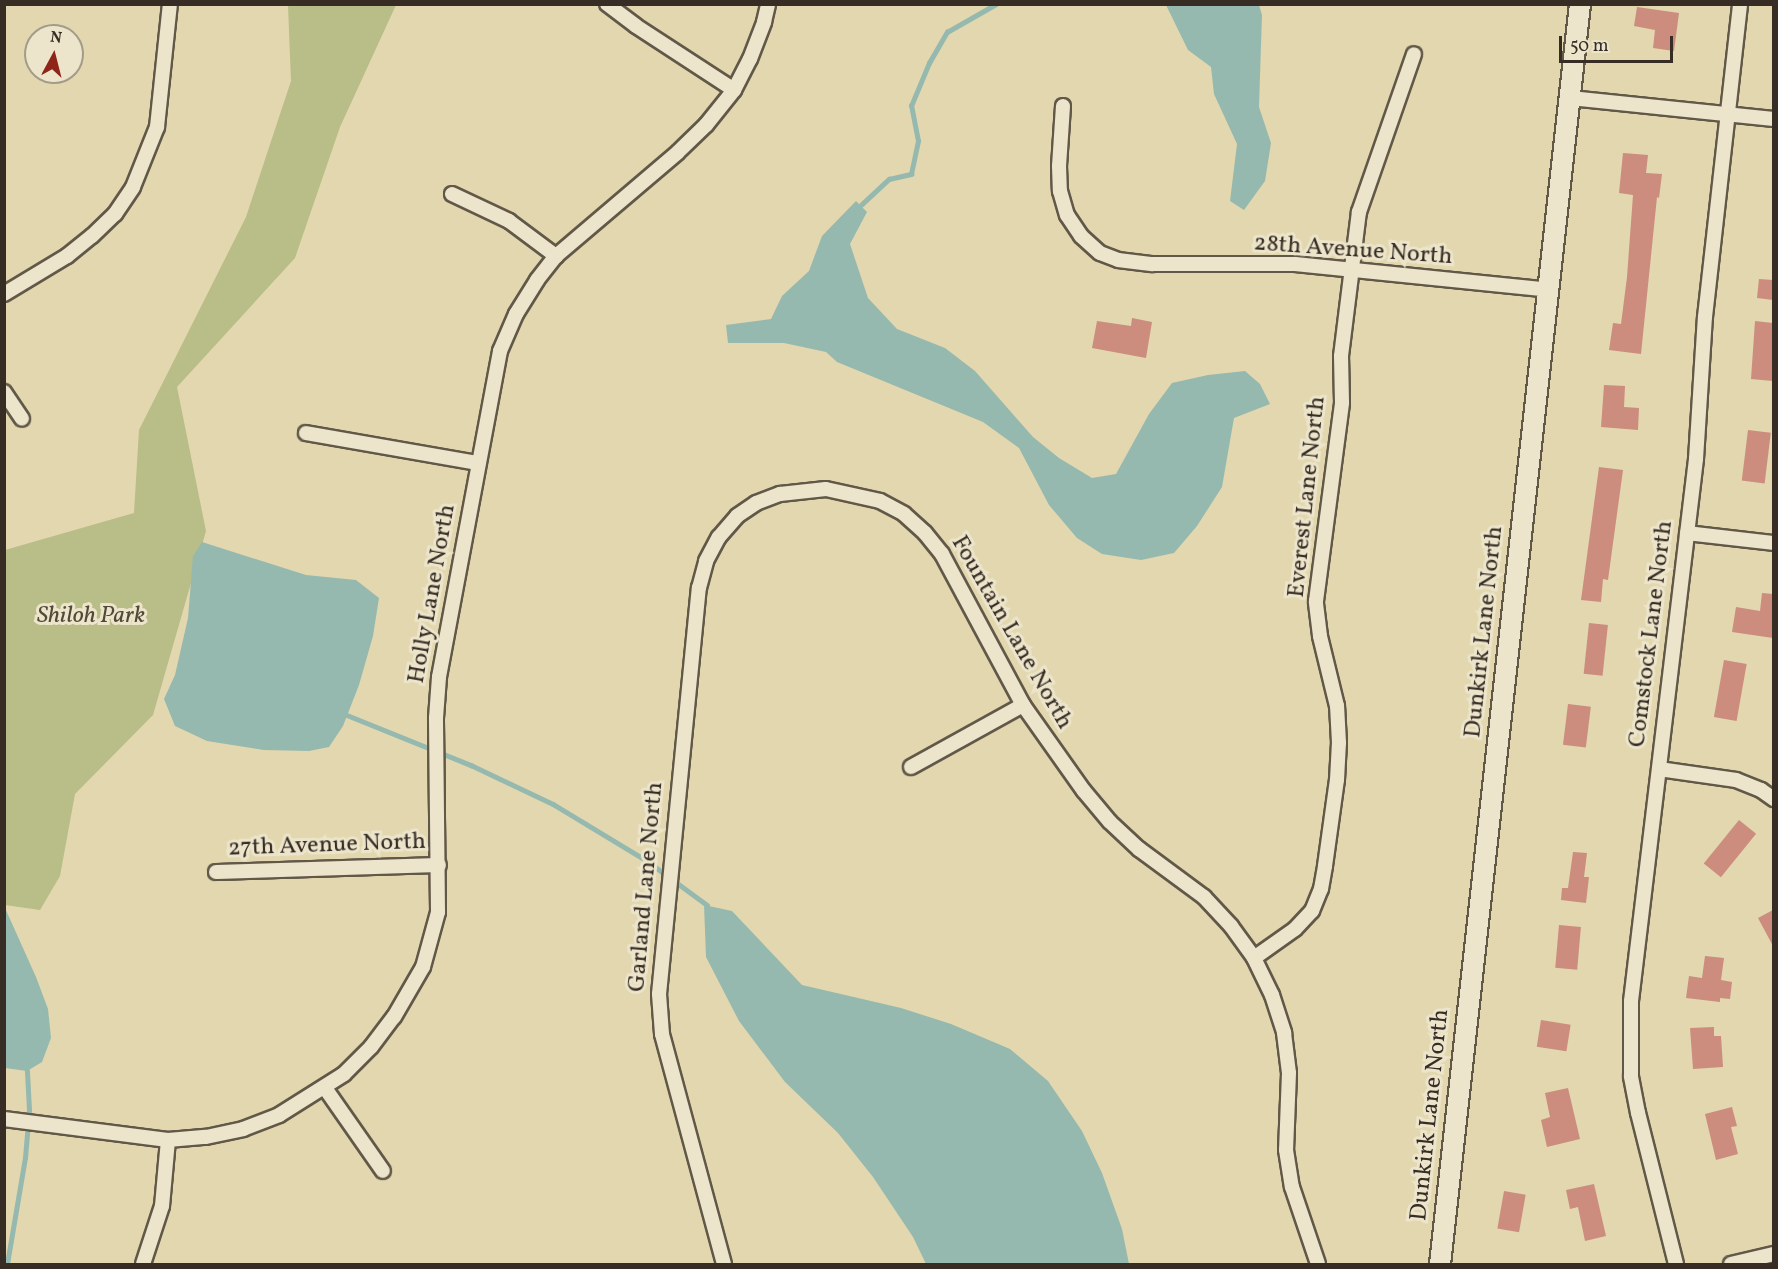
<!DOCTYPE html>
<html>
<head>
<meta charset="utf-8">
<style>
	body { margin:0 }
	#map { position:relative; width:1778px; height:1269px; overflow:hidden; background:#e2d7af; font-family:Vollkorn,serif }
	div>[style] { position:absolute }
	.green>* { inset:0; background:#b9bd87 }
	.water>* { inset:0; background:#95b9ae }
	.stream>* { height:4.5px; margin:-2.25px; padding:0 2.25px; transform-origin:2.25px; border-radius:2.25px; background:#95b9ae }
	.building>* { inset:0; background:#cc8c7e; transform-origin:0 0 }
	.roads { filter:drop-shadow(2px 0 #625848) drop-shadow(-2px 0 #625848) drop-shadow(0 2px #625848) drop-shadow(0 -2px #625848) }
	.street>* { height:14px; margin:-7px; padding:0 7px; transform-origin:7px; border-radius:7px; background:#ece5cb }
	.secondary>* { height:20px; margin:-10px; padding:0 10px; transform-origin:10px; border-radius:10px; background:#ece5cb }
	span { translate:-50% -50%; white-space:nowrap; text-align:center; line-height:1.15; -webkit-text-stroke:6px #ece5cb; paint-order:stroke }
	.street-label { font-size:24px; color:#372d25 }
	.park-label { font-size:24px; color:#514a39; font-style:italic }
	.frame { position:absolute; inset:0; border:6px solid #372d25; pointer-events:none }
	.north { position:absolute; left:24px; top:24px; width:60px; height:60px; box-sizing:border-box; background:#ece5cb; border:2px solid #a49b89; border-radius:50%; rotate:7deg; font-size:16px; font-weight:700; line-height:24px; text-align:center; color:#372d25 }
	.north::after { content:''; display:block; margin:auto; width:21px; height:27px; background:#8f2418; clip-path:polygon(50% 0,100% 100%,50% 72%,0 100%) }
	.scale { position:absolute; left:1559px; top:36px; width:114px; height:27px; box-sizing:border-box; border:3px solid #372d25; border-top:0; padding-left:8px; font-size:18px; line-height:21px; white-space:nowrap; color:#372d25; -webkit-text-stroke:4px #ece5cb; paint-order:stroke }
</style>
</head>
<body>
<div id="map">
	<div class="green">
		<div style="clip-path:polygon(288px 5px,396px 5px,340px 127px,295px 258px,177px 387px,206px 531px,153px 715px,75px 794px,60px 876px,40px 910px,5px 905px,5px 550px,134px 513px,139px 430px,246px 217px,291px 81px)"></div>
	</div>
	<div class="water">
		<div style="clip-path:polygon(1166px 5px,1259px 5px,1262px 15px,1259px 107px,1271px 143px,1265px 181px,1244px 210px,1230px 201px,1237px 144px,1214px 94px,1211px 67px,1188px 50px)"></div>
		<div style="clip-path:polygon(856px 201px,867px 212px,850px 244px,868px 298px,897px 329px,945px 348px,975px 371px,1033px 437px,1059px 458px,1092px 478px,1116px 474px,1149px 414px,1172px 383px,1208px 375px,1245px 371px,1260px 384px,1270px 404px,1234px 418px,1222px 487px,1197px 526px,1174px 553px,1141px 560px,1102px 554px,1077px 538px,1049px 505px,1019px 448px,983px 422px,837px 362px,826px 352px,784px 343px,728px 343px,726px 325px,771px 319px,782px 296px,809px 271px,822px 236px)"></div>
		<div style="clip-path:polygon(202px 542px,306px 575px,356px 580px,379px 598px,373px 636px,359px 685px,343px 726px,329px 747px,309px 751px,264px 750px,207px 741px,175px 726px,164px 699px,175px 675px,188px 618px,193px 556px)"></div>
		<div style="clip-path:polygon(704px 905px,732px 911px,802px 985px,901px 1008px,951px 1024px,1010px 1049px,1048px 1081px,1082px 1131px,1102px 1173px,1122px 1229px,1129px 1264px,926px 1264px,913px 1237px,873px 1177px,838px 1133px,785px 1082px,739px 1021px,706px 957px)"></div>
		<div style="clip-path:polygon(5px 908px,36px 977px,48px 1009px,51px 1038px,42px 1062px,27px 1071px,5px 1068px)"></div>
	</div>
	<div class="stream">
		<div style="left:861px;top:205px;width:38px;rotate:-43deg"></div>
		<div style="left:889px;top:179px;width:23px;rotate:-13deg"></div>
		<div style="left:911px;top:174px;width:34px;rotate:-78deg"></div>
		<div style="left:918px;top:141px;width:36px;rotate:-101deg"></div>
		<div style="left:911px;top:106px;width:47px;rotate:-67.3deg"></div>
		<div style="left:929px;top:63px;width:36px;rotate:-60deg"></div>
		<div style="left:947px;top:32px;width:56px;rotate:-29.7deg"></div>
		<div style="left:347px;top:715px;width:134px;rotate:22deg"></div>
		<div style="left:471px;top:765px;width:91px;rotate:25.4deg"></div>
		<div style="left:553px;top:804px;width:109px;rotate:31.1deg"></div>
		<div style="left:646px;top:860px;width:76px;rotate:36.4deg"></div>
		<div style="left:7px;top:1264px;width:108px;rotate:-80.4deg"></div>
		<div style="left:25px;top:1158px;width:48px;rotate:-85.2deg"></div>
		<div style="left:29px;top:1110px;width:39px;rotate:-93deg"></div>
	</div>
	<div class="building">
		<div style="clip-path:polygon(1637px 7px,1679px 13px,1674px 51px,1653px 48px,1655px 30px,1634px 26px)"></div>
		<div style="clip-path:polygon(1623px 153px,1648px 155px,1646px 173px,1662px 174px,1659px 198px,1657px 197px,1641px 354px,1609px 350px,1613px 323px,1621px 324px,1627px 277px,1633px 195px,1619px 193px)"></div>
		<div style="clip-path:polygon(1759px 279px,1773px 280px,1773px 300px,1757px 298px)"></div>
		<div style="clip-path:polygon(1132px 318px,1152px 322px,1146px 358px,1092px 348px,1097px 321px,1131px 326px)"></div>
		<div style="clip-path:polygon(1755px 321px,1773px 323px,1773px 381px,1751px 379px)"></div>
		<div style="clip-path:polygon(1604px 385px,1625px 386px,1624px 407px,1639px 408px,1638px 430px,1601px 427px)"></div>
		<div style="left:1748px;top:430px;width:23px;height:51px;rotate:7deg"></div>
		<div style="clip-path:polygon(1599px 467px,1623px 470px,1608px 580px,1603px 579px,1601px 602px,1581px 600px)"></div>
		<div style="clip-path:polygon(1762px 593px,1773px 594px,1773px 638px,1732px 632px,1736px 607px,1760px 611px)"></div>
		<div style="left:1589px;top:623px;width:19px;height:51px;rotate:6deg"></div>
		<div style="left:1724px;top:660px;width:23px;height:58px;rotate:10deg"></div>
		<div style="left:1568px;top:704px;width:23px;height:41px;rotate:7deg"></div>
		<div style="left:1739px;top:820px;width:22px;height:56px;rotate:39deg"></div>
		<div style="clip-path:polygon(1573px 852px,1587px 853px,1584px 877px,1589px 877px,1586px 903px,1561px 900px,1562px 888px,1568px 888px)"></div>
		<div style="clip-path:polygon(1773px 910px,1773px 946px,1758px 918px)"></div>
		<div style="left:1559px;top:925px;width:22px;height:43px;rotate:5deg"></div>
		<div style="clip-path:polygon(1705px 956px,1724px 958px,1721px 980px,1732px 982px,1730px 999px,1720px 998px,1720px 1002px,1686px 998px,1689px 976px,1702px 978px)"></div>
		<div style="left:1541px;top:1020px;width:30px;height:27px;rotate:9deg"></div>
		<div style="clip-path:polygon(1714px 1027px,1714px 1036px,1721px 1036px,1723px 1067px,1693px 1069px,1690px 1028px)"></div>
		<div style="clip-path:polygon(1568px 1088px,1580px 1139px,1547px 1147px,1541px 1120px,1550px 1117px,1545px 1093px)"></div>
		<div style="clip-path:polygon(1732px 1107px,1737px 1126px,1731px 1127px,1738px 1154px,1716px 1160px,1705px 1114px)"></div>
		<div style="clip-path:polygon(1594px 1184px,1606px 1236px,1585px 1241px,1578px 1207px,1570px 1209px,1566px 1190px)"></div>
		<div style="left:1504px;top:1191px;width:22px;height:38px;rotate:10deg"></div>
	</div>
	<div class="roads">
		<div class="street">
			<div style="left:607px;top:4px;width:36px;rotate:37deg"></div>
			<div style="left:636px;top:26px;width:117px;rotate:33.1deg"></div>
			<div style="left:1570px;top:98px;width:205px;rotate:5.9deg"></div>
			<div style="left:1063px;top:106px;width:60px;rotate:93.8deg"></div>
			<div style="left:1059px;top:166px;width:25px;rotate:88deg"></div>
			<div style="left:1060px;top:191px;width:25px;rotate:74deg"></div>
			<div style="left:1067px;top:215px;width:25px;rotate:56deg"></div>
			<div style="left:1081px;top:236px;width:25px;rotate:42deg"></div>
			<div style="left:1100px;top:253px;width:19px;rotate:21deg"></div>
			<div style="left:1118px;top:260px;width:35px;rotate:7deg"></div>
			<div style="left:1153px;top:264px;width:142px"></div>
			<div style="left:1295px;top:264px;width:255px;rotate:5.8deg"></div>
			<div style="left:452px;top:194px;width:63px;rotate:25.3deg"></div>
			<div style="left:509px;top:221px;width:59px;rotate:36.7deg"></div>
			<div style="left:4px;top:294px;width:74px;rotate:-31.1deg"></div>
			<div style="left:67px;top:256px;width:32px;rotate:-39deg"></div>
			<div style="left:92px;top:236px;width:32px;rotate:-44deg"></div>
			<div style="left:115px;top:214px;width:32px;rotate:-56deg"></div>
			<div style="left:133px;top:187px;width:65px;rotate:-68.2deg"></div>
			<div style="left:157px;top:127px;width:124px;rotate:-84deg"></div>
			<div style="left:4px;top:392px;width:32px;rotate:56deg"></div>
			<div style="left:306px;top:433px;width:175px;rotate:9.9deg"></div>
			<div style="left:1687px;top:533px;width:88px;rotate:6.6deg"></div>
			<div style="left:911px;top:767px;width:128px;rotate:-29deg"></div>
			<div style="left:1659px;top:769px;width:78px;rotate:8.1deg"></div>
			<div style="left:1736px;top:780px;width:27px;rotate:22deg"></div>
			<div style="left:1761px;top:790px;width:16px;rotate:35deg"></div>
			<div style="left:216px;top:872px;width:223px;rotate:-1.8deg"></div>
			<div style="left:1254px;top:958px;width:50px;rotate:-35.3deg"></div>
			<div style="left:1295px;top:929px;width:25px;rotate:-47deg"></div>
			<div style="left:1312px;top:911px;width:24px;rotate:-68deg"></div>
			<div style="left:1321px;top:889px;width:23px;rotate:-80deg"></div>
			<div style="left:1325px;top:866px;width:87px;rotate:-82.1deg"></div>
			<div style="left:1337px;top:780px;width:37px;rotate:-87deg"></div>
			<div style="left:1339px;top:743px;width:37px;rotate:-93deg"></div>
			<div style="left:1337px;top:706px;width:72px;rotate:-103.7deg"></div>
			<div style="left:1320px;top:636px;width:35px;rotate:-97deg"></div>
			<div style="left:1316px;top:601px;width:200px;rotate:-82.5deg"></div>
			<div style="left:1342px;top:403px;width:47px;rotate:-91.2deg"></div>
			<div style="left:1341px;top:356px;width:145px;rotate:-82.9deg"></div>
			<div style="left:1359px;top:212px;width:167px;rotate:-70.8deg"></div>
			<div style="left:325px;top:1088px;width:101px;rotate:55.1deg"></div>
			<div style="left:4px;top:1119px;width:165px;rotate:7.3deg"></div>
			<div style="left:168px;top:1140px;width:38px;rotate:-5deg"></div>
			<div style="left:206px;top:1137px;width:38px;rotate:-12deg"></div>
			<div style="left:243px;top:1129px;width:39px;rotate:-21deg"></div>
			<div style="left:279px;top:1115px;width:77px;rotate:-32.2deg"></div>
			<div style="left:344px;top:1074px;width:38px;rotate:-45deg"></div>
			<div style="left:371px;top:1047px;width:38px;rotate:-53deg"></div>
			<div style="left:394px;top:1017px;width:58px;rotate:-59.9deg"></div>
			<div style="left:423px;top:967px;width:57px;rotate:-74.7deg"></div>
			<div style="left:438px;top:912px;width:194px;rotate:-90.6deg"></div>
			<div style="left:436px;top:718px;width:41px;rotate:-85.8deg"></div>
			<div style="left:439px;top:677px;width:332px;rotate:-79.4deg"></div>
			<div style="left:500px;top:351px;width:40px;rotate:-66.6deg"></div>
			<div style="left:516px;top:314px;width:40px;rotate:-58deg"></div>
			<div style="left:537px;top:280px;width:31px;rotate:-52deg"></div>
			<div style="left:556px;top:256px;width:160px;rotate:-40.4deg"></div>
			<div style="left:678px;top:152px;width:39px;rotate:-44deg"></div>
			<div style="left:706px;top:125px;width:45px;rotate:-51.3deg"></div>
			<div style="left:734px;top:90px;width:35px;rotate:-63deg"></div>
			<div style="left:750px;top:59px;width:40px;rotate:-69deg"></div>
			<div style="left:764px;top:22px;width:18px;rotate:-77deg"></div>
			<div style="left:143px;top:1264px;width:61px;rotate:-71.9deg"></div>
			<div style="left:162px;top:1206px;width:66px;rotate:-84.8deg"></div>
			<div style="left:724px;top:1264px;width:238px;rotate:-105.1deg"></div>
			<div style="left:662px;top:1034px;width:40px;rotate:-94.3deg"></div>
			<div style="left:659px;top:994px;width:408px;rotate:-84.4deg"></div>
			<div style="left:699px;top:588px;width:28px;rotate:-75deg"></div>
			<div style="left:706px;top:561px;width:27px;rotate:-62deg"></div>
			<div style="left:719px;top:537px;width:28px;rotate:-49deg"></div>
			<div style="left:737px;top:516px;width:23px;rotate:-34deg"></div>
			<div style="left:756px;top:503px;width:26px;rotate:-21deg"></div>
			<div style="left:780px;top:494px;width:46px;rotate:-6.2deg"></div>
			<div style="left:826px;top:489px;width:55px;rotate:12.5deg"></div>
			<div style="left:880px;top:501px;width:27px;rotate:28deg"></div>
			<div style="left:904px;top:514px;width:28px;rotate:42deg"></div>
			<div style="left:925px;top:533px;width:27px;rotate:51deg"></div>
			<div style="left:942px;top:554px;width:171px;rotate:61.8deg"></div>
			<div style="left:1023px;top:705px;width:105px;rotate:54.7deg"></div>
			<div style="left:1084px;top:791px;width:40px;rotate:50deg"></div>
			<div style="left:1110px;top:822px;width:40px;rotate:43deg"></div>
			<div style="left:1139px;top:849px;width:81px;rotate:36.4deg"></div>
			<div style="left:1204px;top:897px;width:40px;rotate:47deg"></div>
			<div style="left:1231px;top:926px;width:39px;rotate:54deg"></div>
			<div style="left:1254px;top:958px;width:41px;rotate:64.1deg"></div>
			<div style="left:1272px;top:995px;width:40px;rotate:72deg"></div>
			<div style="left:1284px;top:1033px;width:40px;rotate:82.9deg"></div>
			<div style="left:1289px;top:1073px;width:77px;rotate:92.2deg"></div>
			<div style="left:1286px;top:1150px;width:37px;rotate:81deg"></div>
			<div style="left:1292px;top:1187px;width:81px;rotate:71.3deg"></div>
			<div style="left:1676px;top:1264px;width:156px;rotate:-104.1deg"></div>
			<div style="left:1638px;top:1113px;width:38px;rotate:-101deg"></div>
			<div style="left:1631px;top:1076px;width:75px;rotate:-90deg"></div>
			<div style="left:1631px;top:1001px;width:546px;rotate:-83.16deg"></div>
			<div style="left:1696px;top:459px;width:142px;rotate:-86.4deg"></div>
			<div style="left:1705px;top:317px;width:315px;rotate:-83.6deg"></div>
			<div style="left:1731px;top:1264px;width:44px;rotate:-13.1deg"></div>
		</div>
		<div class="secondary">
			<div style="left:1440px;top:1264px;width:1268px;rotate:-83.66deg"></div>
		</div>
	</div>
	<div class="street-label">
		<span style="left:1353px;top:251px;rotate:4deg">28th Avenue North</span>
		<span style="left:1308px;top:497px;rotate:-84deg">Everest Lane North</span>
		<span style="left:433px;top:594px;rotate:-80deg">Holly Lane North</span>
		<span style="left:1485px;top:632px;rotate:-84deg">Dunkirk Lane North</span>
		<span style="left:1011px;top:633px;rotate:60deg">Fountain Lane North</span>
		<span style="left:1652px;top:634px;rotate:-83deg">Comstock Lane North</span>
		<span style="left:327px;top:846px;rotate:-2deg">27th Avenue North</span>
		<span style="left:647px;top:887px;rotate:-85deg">Garland Lane North</span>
		<span style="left:1431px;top:1115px;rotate:-84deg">Dunkirk Lane North</span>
	</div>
	<div class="park-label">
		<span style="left:91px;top:617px">Shiloh Park</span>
	</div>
	<div class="frame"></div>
	<div class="north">N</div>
	<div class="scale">50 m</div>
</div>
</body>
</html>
